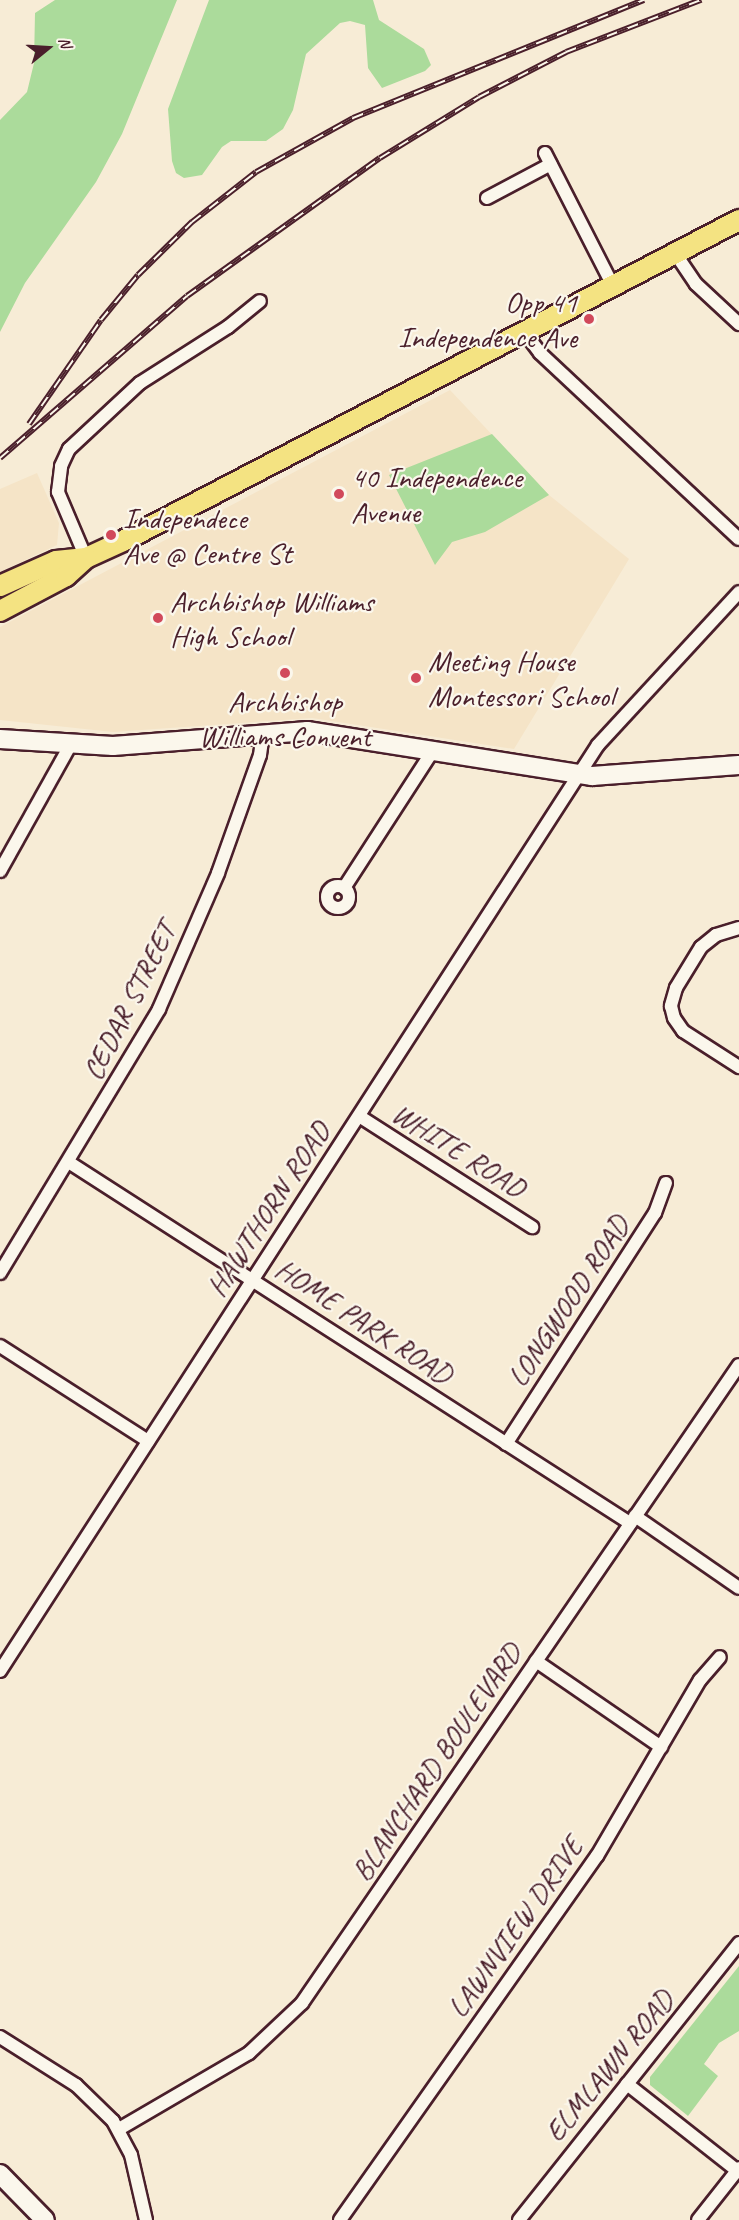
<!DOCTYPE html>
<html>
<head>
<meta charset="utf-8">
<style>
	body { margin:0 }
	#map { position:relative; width:739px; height:2220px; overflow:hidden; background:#f7ecd6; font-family:Caveat,sans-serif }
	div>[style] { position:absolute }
	.built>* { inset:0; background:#f5e4c7 }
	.green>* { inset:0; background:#abdb9b }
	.roads { filter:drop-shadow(2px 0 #4a1f2b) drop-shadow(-2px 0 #4a1f2b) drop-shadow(0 2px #4a1f2b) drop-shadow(0 -2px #4a1f2b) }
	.street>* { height:12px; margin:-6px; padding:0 6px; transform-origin:6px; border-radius:6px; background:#fbf7ec }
	.street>.ring { margin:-6px; padding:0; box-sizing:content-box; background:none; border:12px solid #fbf7ec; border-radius:50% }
	.secondary>* { height:18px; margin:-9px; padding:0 9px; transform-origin:9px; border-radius:9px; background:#fbf7ec }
	.primary>* { height:20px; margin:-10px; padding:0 10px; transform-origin:10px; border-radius:10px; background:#f4e382 }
	.rail>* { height:6px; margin-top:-3px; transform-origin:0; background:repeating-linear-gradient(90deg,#fbf7ec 0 11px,#4a1f2b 0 22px); box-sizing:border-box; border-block:2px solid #4a1f2b }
	.dots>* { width:16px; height:16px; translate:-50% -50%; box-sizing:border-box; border:3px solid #fbf7ec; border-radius:50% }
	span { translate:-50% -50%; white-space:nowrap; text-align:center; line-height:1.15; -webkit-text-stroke:4.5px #fbf7ec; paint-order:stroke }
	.poi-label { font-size:30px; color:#4a1f2b }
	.right { translate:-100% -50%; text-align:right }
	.left { translate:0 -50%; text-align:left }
	.street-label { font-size:30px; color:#4a1f2b }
	.north { position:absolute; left:18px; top:18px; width:60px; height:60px; -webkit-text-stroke:4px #fbf7ec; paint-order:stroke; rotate:72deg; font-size:16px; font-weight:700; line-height:24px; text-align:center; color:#4a1f2b }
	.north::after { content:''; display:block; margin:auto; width:21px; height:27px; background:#4a1f2b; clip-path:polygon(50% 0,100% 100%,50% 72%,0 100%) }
</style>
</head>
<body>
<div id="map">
	<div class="built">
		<div style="clip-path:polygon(450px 390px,549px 495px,629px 559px,514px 749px,312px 718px,113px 732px,0 720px,0 627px)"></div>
		<div style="clip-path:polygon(37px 473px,59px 523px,57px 545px,0 572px,0 489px)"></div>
	</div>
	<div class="green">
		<div style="clip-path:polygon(55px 0,177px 0,122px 134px,96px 182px,25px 283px,0 332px,0 120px,27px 92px,34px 63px,35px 13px)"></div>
		<div style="clip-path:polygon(209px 0,373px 0,379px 20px,424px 49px,431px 65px,425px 71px,382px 88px,368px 68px,365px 25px,350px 21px,340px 23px,306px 54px,293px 110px,283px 129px,266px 141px,231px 141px,222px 147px,202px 175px,184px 178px,176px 173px,172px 161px,168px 109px)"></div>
		<div style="clip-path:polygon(492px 434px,549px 495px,485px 532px,452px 542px,435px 565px,389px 475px)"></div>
		<div style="clip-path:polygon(739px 1966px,739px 2031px,719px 2043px,704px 2064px,718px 2076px,688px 2116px,650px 2085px,650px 2077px)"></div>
	</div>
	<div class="roads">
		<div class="street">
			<div style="left:545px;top:153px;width:149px;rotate:62.9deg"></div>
			<div style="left:487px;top:198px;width:72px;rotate:-28deg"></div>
			<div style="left:675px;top:253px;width:37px;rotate:56deg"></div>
			<div style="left:696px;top:284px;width:59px;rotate:42.9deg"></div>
			<div style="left:525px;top:333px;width:25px;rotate:53deg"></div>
			<div style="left:540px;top:353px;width:272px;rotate:43.1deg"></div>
			<div style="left:86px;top:558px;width:72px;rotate:-113deg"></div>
			<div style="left:58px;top:492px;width:26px;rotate:-83deg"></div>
			<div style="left:61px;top:466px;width:19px;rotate:-65deg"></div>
			<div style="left:69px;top:449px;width:97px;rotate:-42.9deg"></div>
			<div style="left:140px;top:383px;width:104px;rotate:-32.5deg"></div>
			<div style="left:228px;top:327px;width:41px;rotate:-39.1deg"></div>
			<div style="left:0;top:871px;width:143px;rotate:-60.8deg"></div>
			<div class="ring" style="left:327px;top:886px;width:10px;height:10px"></div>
			<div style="left:344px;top:888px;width:166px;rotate:-57.1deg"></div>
			<div style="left:739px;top:928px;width:24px;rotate:163deg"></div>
			<div style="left:716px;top:935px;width:19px;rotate:141deg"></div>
			<div style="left:701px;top:947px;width:48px;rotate:121.4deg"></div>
			<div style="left:676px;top:988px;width:19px;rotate:106deg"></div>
			<div style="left:671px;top:1006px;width:12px;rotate:76deg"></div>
			<div style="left:674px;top:1018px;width:16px;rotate:55deg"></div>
			<div style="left:683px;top:1031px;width:67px;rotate:32.7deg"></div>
			<div style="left:359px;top:1116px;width:206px;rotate:32.7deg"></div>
			<div style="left:70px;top:1163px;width:666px;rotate:32.74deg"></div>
			<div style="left:0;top:1273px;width:308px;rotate:-58.9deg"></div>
			<div style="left:159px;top:1009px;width:148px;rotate:-66.5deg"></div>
			<div style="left:218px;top:873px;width:125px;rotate:-70.4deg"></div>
			<div style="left:260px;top:755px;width:22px;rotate:-82deg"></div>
			<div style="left:0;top:1346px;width:176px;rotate:32.7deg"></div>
			<div style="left:506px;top:1444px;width:275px;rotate:-57.2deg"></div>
			<div style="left:655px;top:1213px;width:32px;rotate:-70deg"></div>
			<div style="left:635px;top:1516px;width:126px;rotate:34.7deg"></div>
			<div style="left:536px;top:1661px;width:152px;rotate:34.5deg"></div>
			<div style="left:0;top:1671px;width:1102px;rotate:-57.15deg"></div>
			<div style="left:598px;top:745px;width:208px;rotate:-47.3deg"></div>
			<div style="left:0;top:2037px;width:90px;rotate:32.3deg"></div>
			<div style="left:76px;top:2085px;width:52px;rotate:44.2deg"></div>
			<div style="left:113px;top:2121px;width:38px;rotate:62deg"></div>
			<div style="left:131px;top:2155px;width:67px;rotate:77deg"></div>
			<div style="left:627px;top:2084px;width:142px;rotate:38.2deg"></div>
			<div style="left:119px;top:2129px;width:151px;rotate:-30.3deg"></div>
			<div style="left:249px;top:2053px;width:73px;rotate:-43.3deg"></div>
			<div style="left:302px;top:2003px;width:773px;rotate:-55.59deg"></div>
			<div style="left:340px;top:2220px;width:446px;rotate:-54.8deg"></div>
			<div style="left:597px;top:1856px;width:204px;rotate:-59.7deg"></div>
			<div style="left:700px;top:1680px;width:30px;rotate:-49deg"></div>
			<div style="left:519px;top:2220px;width:354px;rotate:-51.5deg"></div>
			<div style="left:698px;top:2220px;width:66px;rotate:-51.7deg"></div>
		</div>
		<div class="secondary">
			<div style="left:0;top:739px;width:113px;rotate:3.5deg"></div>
			<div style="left:113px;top:746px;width:195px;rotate:-4.4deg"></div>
			<div style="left:307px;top:731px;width:289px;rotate:9deg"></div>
			<div style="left:592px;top:776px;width:147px;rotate:-4.3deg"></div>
			<div style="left:0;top:2174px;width:64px;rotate:45.6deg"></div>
		</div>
		<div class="primary">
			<div style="left:0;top:586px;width:61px;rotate:-24.1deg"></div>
			<div style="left:56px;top:561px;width:30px;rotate:-6deg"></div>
			<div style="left:86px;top:558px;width:41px;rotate:-24.7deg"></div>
			<div style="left:123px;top:541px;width:695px;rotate:-27.52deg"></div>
			<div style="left:0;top:611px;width:75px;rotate:-27.9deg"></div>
			<div style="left:66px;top:576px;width:27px;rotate:-42deg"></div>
		</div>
	</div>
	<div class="rail">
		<div style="left:29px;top:424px;width:126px;rotate:-55.3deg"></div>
		<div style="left:101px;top:320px;width:58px;rotate:-50.6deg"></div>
		<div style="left:138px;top:275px;width:76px;rotate:-44.5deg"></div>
		<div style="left:192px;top:222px;width:81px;rotate:-38deg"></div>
		<div style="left:256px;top:172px;width:111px;rotate:-29.1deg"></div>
		<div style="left:353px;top:118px;width:314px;rotate:-22.1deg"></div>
		<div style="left:0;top:458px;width:247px;rotate:-40.9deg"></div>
		<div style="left:187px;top:296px;width:237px;rotate:-35.6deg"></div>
		<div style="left:380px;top:158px;width:116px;rotate:-31.6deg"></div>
		<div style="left:479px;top:97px;width:98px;rotate:-27.3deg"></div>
		<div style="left:566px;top:52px;width:145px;rotate:-21.1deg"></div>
	</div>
	<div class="dots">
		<div style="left:589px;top:319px;background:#d1495b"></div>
		<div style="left:339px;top:494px;background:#d1495b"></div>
		<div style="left:111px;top:535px;background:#d1495b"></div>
		<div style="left:158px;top:618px;background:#d1495b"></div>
		<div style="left:285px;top:673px;background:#d1495b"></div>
		<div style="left:416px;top:678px;background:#d1495b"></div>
	</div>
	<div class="poi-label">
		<span class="right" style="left:577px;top:319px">Opp 41<br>Independence Ave</span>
		<span class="left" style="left:351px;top:494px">40 Independence<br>Avenue</span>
		<span class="left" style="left:123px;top:535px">Independece<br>Ave @ Centre St</span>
		<span class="left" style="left:170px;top:618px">Archbishop Williams<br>High School</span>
		<span class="left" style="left:428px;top:678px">Meeting House<br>Montessori School</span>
		<span style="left:285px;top:718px">Archbishop<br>Williams Convent</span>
	</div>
	<div class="street-label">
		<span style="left:129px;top:1001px;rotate:-63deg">CEDAR STREET</span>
		<span style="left:459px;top:1150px;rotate:32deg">WHITE ROAD</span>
		<span style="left:268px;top:1209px;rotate:-57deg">HAWTHORN ROAD</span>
		<span style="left:568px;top:1301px;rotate:-57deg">LONGWOOD ROAD</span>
		<span style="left:364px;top:1321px;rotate:33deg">HOME PARK ROAD</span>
		<span style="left:436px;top:1762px;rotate:-56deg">BLANCHARD BOULEVARD</span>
		<span style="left:515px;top:1927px;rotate:-55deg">LAWNVIEW DRIVE</span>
		<span style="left:609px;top:2066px;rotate:-51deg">ELMLAWN ROAD</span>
	</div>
	<div class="north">N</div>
</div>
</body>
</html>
